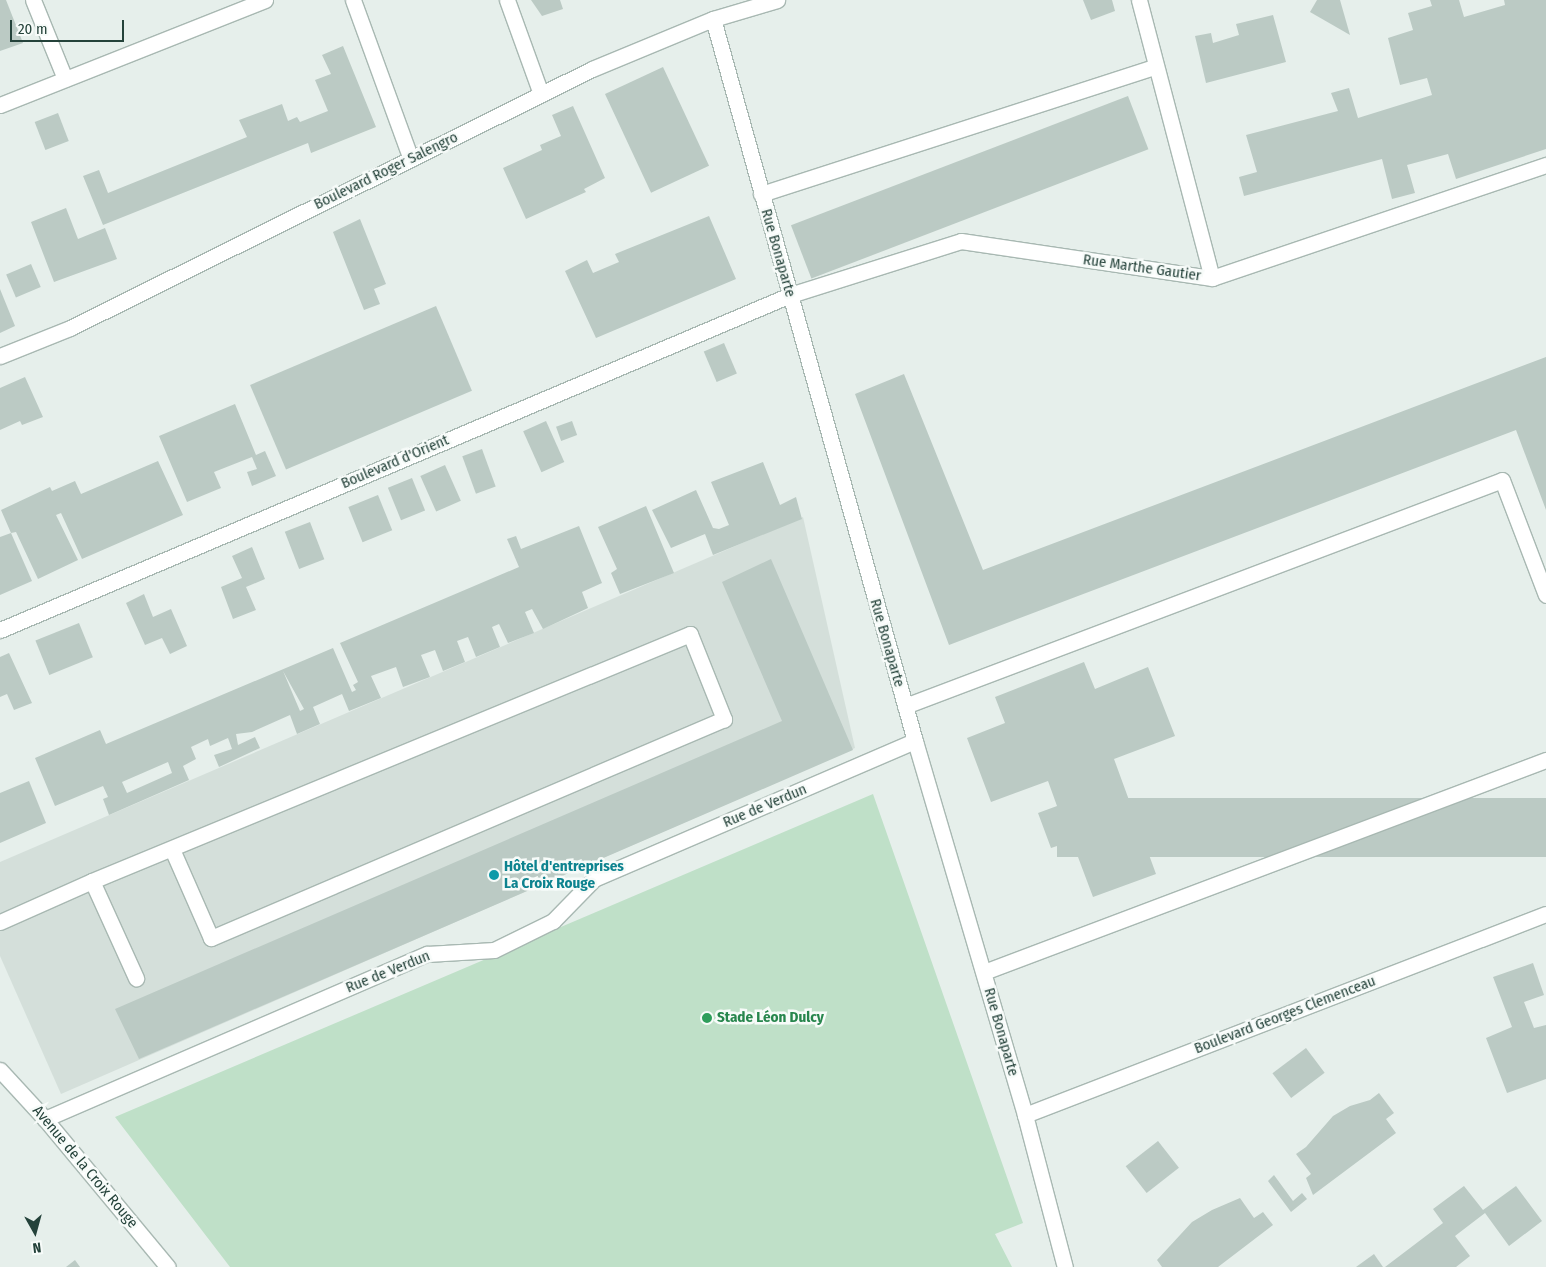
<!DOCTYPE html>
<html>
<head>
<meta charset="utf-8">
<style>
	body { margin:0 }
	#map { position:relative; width:1546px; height:1267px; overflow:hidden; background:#e6efeb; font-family:"Fira Sans Condensed",sans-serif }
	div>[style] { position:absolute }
	.built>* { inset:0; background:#d4dfda }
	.green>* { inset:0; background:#bfe0c8 }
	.building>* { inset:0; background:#bbcac4; transform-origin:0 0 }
	.roads { filter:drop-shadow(1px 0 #a8b8b2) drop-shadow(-1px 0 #a8b8b2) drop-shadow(0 1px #a8b8b2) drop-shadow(0 -1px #a8b8b2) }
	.service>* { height:15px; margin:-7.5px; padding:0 7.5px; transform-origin:7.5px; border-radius:7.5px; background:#fff }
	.minor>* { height:15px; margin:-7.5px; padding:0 7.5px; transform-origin:7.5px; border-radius:7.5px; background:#fff }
	.dots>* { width:14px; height:14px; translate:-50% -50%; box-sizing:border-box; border:2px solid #f7fbf9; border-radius:50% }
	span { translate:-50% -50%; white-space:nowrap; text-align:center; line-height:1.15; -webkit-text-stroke:5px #f7fbf9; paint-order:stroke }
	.street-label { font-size:15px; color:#24423a }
	.culture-label { font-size:15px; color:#0d838f; font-weight:700 }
	.left { translate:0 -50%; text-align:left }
	.leisure-label { font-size:15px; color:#27864d; font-weight:700 }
	.north { position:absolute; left:10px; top:1207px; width:50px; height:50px; -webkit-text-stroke:4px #f7fbf9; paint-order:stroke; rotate:173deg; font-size:14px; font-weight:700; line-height:20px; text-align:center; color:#24423a }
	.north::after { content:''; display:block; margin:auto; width:18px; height:22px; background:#24423a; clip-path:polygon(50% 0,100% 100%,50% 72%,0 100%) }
	.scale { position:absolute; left:10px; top:20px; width:114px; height:22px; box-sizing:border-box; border:2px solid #24423a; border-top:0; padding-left:6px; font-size:15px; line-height:18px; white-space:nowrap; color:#24423a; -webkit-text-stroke:4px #f7fbf9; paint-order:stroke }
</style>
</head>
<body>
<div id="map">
	<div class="built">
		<div style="clip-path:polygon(803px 517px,855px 748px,61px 1094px,0 956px,0 862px)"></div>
	</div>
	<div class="green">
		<div style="clip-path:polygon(873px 794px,1023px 1223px,995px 1234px,1012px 1267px,230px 1267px,115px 1117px)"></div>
	</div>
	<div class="building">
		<div style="clip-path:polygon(0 0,6px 0,23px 43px,0 51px)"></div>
		<div style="clip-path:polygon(531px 0,560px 0,563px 9px,542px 16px)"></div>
		<div style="clip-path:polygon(1083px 0,1112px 0,1115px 11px,1091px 20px)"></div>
		<div style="clip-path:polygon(1317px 0,1340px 0,1350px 35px,1310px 12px)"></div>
		<div style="clip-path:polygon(1430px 0,1459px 0,1464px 17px,1505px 5px,1504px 0,1546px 0,1546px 149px,1456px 179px,1448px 154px,1407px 165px,1415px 193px,1392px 199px,1382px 159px,1244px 196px,1239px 177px,1257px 172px,1246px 135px,1338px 111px,1331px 93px,1349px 88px,1358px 118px,1432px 95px,1427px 78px,1400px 85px,1388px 38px,1413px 30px,1408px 13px,1432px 6px)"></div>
		<div style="clip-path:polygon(1273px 15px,1286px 62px,1206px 83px,1195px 36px,1211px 33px,1213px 43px,1239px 35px,1236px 24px)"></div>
		<div style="clip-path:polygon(343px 46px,376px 127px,311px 153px,308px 143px,103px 225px,83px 176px,99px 170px,108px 193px,247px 137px,239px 120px,282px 104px,288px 121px,297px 117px,300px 122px,328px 111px,315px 80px,331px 74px,322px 55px)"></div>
		<div style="left:663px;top:67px;width:109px;height:64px;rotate:65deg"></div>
		<div style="left:1128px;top:96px;width:57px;height:361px;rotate:69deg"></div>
		<div style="clip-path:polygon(573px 106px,605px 178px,584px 189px,586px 192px,526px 219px,503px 168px,542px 150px,540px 145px,561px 136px,552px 115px)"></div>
		<div style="left:58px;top:113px;width:30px;height:25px;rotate:69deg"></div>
		<div style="clip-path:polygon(66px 208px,78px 239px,105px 228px,117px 259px,54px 282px,31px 222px)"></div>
		<div style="clip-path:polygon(709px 216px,736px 279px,596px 338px,565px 271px,587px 260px,593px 273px,619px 262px,615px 254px)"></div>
		<div style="clip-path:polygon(360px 219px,386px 284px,374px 289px,380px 304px,364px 310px,333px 232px)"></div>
		<div style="left:31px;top:264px;width:25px;height:27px;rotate:67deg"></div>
		<div style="clip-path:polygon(0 289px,15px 326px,0 333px)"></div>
		<div style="left:436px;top:306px;width:92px;height:202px;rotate:67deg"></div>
		<div style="left:724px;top:343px;width:33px;height:22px;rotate:67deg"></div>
		<div style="clip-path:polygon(1546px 357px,1546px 510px,1516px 430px,949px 645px,855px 394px,904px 374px,983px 570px)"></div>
		<div style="clip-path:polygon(25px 377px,43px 417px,22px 425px,20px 421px,0 430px,0 388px)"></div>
		<div style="clip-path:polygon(235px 404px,256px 455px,265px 451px,276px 476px,252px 486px,247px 472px,257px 469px,252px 457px,214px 472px,221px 488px,187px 502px,159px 436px)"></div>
		<div style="left:546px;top:421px;width:45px;height:25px;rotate:66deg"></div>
		<div style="left:572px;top:421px;width:15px;height:17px;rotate:70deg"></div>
		<div style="left:482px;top:449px;width:40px;height:21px;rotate:70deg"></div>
		<div style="clip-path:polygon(158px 461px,183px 515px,82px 559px,61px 513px,56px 515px,78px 560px,38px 579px,16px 532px,11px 533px,32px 581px,0 595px,0 537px,11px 533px,1px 510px,50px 487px,52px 491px,75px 481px,81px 494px)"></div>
		<div style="clip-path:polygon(763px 462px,780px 505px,796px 497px,802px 519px,713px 555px,705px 534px,671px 548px,652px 510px,696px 490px,713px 528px,719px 529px,729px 525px,711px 482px)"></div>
		<div style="left:445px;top:465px;width:39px;height:27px;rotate:66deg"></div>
		<div style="left:412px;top:478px;width:35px;height:26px;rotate:68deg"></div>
		<div style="left:378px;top:495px;width:38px;height:32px;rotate:68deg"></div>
		<div style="clip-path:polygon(646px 506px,674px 573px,620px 594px,611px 573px,617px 569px,598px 527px)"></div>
		<div style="left:310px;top:522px;width:40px;height:27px;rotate:69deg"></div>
		<div style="clip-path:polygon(evenodd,579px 526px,602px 583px,582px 592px,588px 608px,543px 629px,532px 609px,525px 612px,534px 633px,508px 643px,499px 624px,492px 627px,500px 647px,476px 657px,468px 637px,457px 641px,465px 662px,443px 671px,435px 650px,421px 655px,430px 677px,403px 687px,396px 667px,371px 676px,381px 698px,349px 711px,342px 694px,313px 707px,320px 724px,297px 734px,290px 715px,252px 732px,236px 734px,238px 745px,255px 737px,260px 748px,219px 767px,214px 755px,232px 749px,228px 738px,210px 746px,208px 739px,191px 747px,196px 759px,183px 766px,189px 780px,109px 815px,103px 799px,108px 797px,103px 786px,55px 806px,35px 758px,100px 730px,106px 744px,333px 648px,352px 692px,356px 690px,353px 685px,358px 682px,340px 643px,519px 567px,507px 539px,516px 536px,521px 549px,579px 526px,283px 671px,304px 709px,300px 711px,283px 671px,579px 526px,168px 762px,172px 773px,127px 793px,122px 782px,168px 762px)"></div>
		<div style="clip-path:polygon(252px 547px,265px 579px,246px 587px,256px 610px,233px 619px,221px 587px,242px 578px,232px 556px)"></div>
		<div style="clip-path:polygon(771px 559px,853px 750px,139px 1059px,115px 1009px,782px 721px,722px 582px)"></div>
		<div style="clip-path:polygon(144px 594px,153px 617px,171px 609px,187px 646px,170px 654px,162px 638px,145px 645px,126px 603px)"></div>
		<div style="left:79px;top:623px;width:37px;height:47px;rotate:68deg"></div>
		<div style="clip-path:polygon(9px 653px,32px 703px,14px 710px,7px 694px,0 697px,0 657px)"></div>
		<div style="clip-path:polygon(1084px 662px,1095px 689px,1148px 667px,1175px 736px,1114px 759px,1156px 874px,1093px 897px,1072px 841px,1051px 848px,1038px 813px,1057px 806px,1048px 781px,991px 802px,967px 738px,1005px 723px,995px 697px)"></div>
		<div style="clip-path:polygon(29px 781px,46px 823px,0 843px,0 793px)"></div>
		<div style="left:1546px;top:798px;width:59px;height:489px;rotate:90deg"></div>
		<div style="clip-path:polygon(1533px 963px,1544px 995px,1524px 1002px,1534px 1028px,1546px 1025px,1546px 1079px,1507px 1093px,1486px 1038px,1512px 1027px,1493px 977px)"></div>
		<div style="left:1306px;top:1048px;width:31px;height:42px;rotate:53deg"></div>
		<div style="clip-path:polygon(1379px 1093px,1394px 1113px,1386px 1119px,1396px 1133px,1313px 1195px,1306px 1178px,1311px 1174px,1296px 1154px,1306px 1147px,1333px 1116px,1350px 1106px,1370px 1100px)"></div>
		<div style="left:1158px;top:1141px;width:34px;height:41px;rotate:52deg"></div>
		<div style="clip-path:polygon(1274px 1175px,1293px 1201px,1302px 1193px,1307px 1199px,1291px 1212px,1268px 1181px)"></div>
		<div style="clip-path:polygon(1464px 1186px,1483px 1210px,1516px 1186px,1542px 1221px,1509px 1246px,1485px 1213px,1455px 1236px,1470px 1256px,1456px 1267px,1385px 1267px,1443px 1223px,1433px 1209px)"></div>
		<div style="clip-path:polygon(1240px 1198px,1254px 1218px,1263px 1212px,1273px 1225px,1218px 1267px,1162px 1267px,1157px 1260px,1192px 1222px,1212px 1210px)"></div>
		<div style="clip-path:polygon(1374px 1254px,1383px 1267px,1356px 1267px)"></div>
		<div style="clip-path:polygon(75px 1260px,80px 1267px,66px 1267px)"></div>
	</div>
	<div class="roads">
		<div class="service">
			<div style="left:92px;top:881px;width:647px;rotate:-22.44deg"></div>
			<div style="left:690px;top:634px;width:92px;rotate:68.2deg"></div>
			<div style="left:724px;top:719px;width:558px;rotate:156.88deg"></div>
			<div style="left:211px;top:938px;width:97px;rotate:-113.7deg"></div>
			<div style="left:0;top:922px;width:101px;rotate:-24deg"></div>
			<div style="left:92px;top:881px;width:107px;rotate:65.6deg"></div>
		</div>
		<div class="minor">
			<div style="left:33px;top:0;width:85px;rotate:67.9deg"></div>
			<div style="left:353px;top:0;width:169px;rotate:70deg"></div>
			<div style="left:507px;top:0;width:100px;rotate:70.1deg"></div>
			<div style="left:1139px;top:0;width:287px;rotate:75.3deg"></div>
			<div style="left:713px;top:19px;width:750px;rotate:74.37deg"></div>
			<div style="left:915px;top:741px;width:390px;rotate:73.6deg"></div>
			<div style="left:1025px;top:1115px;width:157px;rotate:75.3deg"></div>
			<div style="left:0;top:105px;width:285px;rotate:-21.6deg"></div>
			<div style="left:761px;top:194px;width:414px;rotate:-17.9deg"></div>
			<div style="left:0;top:356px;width:75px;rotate:-21.8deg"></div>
			<div style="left:70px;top:328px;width:583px;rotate:-26.39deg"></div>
			<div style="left:592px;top:69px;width:131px;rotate:-22.5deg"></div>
			<div style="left:713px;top:19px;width:67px;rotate:-16.5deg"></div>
			<div style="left:0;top:630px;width:858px;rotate:-22.98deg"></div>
			<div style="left:790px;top:295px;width:179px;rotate:-17.5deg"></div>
			<div style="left:961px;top:241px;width:254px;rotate:8.4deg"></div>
			<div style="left:1212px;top:278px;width:353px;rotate:-18.7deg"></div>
			<div style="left:905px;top:706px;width:638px;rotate:-20.73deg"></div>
			<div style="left:1502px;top:480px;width:123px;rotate:69.1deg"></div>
			<div style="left:984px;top:972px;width:601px;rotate:-20.67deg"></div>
			<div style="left:0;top:1070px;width:67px;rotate:47.4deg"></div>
			<div style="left:45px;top:1119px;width:192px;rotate:50.3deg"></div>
			<div style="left:1025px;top:1115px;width:558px;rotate:-21.1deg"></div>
			<div style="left:45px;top:1119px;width:416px;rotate:-23.4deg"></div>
			<div style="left:427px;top:954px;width:67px;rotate:-3.4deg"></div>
			<div style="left:494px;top:950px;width:66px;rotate:-26.2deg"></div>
			<div style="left:553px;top:921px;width:59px;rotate:-45.7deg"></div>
			<div style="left:594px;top:879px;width:349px;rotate:-23.3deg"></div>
		</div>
	</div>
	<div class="dots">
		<div style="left:494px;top:875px;background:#0f9aa8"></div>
		<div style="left:707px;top:1018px;background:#2e9e5b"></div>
	</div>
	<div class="street-label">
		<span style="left:386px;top:171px;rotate:-26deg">Boulevard Roger Salengro</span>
		<span style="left:778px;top:253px;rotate:74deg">Rue Bonaparte</span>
		<span style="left:1142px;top:268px;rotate:8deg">Rue Marthe Gautier</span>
		<span style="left:395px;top:462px;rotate:-23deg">Boulevard d'Orient</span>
		<span style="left:887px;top:643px;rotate:74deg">Rue Bonaparte</span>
		<span style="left:765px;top:806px;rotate:-23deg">Rue de Verdun</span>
		<span style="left:388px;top:972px;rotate:-22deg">Rue de Verdun</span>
		<span style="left:1285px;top:1015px;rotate:-21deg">Boulevard Georges Clemenceau</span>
		<span style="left:1001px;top:1032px;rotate:74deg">Rue Bonaparte</span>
		<span style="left:85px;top:1167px;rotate:50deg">Avenue de la Croix Rouge</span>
	</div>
	<div class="culture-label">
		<span class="left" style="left:504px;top:875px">Hôtel d'entreprises<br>La Croix Rouge</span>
	</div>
	<div class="leisure-label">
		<span class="left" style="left:717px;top:1018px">Stade Léon Dulcy</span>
	</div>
	<div class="north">N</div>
	<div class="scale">20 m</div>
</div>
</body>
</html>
